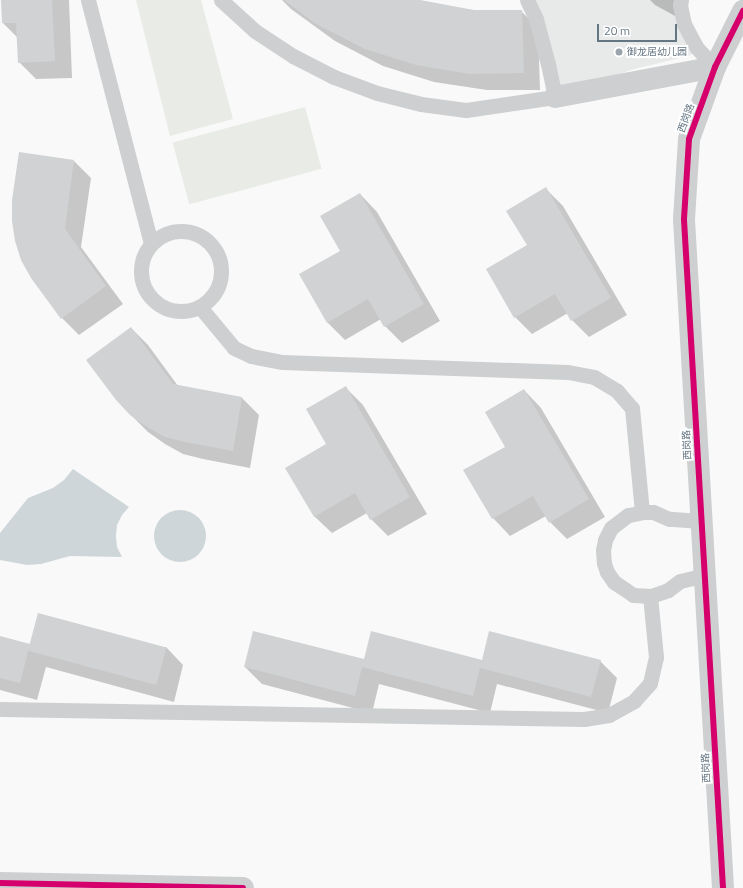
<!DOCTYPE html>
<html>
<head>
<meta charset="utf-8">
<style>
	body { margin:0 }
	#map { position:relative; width:743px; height:888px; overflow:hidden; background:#f9f9f9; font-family:"Titillium Web","Noto Sans SC",sans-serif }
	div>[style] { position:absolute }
	.built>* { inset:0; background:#e8e9e9 }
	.green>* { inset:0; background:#e8ebe6; transform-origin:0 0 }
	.water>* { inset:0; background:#ced6d9 }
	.round { border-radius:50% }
	.shadow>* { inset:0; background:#0003 }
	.building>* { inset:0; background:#d0d2d3; transform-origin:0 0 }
	.lane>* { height:15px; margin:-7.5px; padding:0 7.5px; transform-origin:7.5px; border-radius:7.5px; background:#cecfd0 }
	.lane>.ring { margin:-7.5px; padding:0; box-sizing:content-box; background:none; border:15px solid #cecfd0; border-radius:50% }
	.street>* { height:22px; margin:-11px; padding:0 11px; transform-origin:11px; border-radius:11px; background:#cecfd0 }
	.cycleway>* { height:6px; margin:-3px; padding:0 3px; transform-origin:3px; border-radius:3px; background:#d6006c }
	.dots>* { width:11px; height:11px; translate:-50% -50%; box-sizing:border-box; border:2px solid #fff; border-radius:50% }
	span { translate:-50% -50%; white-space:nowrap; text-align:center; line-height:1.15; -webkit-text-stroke:4px #fff; paint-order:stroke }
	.poi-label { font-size:10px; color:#657683 }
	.left { translate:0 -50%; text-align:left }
	.street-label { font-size:10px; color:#657683 }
	.scale { position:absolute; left:597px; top:24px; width:80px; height:18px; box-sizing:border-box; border:2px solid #657683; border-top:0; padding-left:5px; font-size:12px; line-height:14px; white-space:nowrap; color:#657683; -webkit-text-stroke:3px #fff; paint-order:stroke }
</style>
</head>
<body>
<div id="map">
	<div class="built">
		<div style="clip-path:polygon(527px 0,681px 0,697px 48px,689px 56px,634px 69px,555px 97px)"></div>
	</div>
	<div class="green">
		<div style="clip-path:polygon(136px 0,201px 0,233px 119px,170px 136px)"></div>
		<div style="left:305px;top:107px;width:64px;height:137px;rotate:75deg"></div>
	</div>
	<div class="water">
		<div style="clip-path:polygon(73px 469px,129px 507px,122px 515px,117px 525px,116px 536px,117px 547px,122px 557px,70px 556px,41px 564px,27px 565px,0 560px,0 533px,28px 498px,53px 488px,64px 480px)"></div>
		<div class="round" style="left:154px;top:510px;width:52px;height:52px"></div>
	</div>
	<div class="shadow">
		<div style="clip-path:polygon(2px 0,69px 0,72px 78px,36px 79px,19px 62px,18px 38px,3px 23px)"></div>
		<div style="clip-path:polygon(282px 0,417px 0,474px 11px,521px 11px,538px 28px,540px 90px,487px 90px,434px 82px,383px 66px,335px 41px,291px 9px)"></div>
		<div style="clip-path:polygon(650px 0,686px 0,677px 17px,655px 5px)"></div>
		<div style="clip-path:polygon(74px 161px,91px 178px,81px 247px,123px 304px,79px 335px,62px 318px,32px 278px)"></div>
		<div style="clip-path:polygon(546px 189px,563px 206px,627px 315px,589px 337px,572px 320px,568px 313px,532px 334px,515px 317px)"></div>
		<div style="clip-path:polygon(360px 194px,377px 212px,440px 321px,402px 343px,385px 326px,381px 319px,345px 340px,328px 323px,300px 275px,341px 251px)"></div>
		<div style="clip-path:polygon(131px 328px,148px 345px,178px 386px,242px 398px,259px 415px,250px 468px,203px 459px,183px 454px,165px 444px,148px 432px,131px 415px)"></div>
		<div style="clip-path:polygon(346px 388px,363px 405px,427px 514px,388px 536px,371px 519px,367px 513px,332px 533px,314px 516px,327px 444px)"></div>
		<div style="clip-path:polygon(524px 390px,541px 408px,605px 517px,567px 539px,550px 522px,546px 516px,510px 536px,493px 518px)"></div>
		<div style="clip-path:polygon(0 637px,31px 646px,166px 647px,183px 665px,174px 702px,46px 667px,37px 700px,0 690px)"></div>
		<div style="clip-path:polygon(364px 661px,600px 661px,617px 678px,608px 713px,497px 684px,490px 713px,379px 684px,372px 713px,262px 684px,245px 667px)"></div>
	</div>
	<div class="building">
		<div style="clip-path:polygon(1px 0,52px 0,55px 61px,18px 63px,16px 23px,2px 23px)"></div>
		<div style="clip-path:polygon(284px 0,420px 0,474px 10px,522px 10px,524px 73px,470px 74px,416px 65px,365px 49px,316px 24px)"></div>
		<div style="clip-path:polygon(19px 152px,74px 160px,65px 229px,106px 286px,61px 319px,31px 278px,21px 260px,15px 241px,12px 221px,12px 200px)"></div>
		<div style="clip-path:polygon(546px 187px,611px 298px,571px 321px,555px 294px,514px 318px,486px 269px,527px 245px,506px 211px)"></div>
		<div style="clip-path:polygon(360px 193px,424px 304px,384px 327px,368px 299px,327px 323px,299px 274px,340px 251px,320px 216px)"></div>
		<div style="clip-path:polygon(131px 327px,173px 384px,242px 397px,233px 451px,185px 442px,165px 437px,147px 427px,130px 415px,116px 400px,86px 360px)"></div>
		<div style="clip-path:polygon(346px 386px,410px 497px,370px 520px,355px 493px,314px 517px,285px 468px,326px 444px,306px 409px)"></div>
		<div style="clip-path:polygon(524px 389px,589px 499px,549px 523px,533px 496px,492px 519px,463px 470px,505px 447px,485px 412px)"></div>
		<div style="left:38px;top:613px;width:133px;height:39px;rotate:15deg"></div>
		<div style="clip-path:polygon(253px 631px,364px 659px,371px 631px,482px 660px,489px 631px,601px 660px,591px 697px,480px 668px,473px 696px,362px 667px,355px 696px,244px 667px)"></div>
		<div style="clip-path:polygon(0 636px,30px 644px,20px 683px,0 678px)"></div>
	</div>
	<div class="lane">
		<div style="left:88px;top:0;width:252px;rotate:75.5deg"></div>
		<div style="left:221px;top:0;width:46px;rotate:42.4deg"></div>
		<div style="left:255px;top:31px;width:45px;rotate:33.3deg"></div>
		<div style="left:293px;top:56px;width:46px;rotate:27.1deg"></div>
		<div style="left:334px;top:77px;width:46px;rotate:20.4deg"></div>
		<div style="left:377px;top:93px;width:45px;rotate:14deg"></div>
		<div style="left:421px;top:104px;width:45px;rotate:7.6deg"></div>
		<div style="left:466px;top:110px;width:90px;rotate:-8.3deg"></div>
		<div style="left:555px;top:97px;width:34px;rotate:-102deg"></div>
		<div style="left:548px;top:64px;width:47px;rotate:-104.9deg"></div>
		<div style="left:536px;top:19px;width:21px;rotate:-115deg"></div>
		<div style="left:681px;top:0;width:5px;rotate:101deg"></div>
		<div style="left:680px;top:5px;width:19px;rotate:78deg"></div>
		<div style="left:684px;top:24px;width:27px;rotate:62deg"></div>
		<div style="left:697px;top:48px;width:26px;rotate:47deg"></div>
		<div class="ring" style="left:141px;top:231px;width:65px;height:65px"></div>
		<div style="left:200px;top:307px;width:53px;rotate:50.3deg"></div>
		<div style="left:234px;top:348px;width:19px;rotate:25deg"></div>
		<div style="left:251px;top:356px;width:32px;rotate:11deg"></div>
		<div style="left:282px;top:362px;width:286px;rotate:2deg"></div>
		<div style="left:568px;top:372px;width:26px;rotate:11deg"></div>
		<div style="left:594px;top:377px;width:27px;rotate:31deg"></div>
		<div style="left:617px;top:391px;width:23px;rotate:49deg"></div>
		<div style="left:632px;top:408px;width:104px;rotate:84.5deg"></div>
		<div style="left:701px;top:521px;width:32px;rotate:-176deg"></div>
		<div style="left:669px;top:519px;width:17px;rotate:-156deg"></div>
		<div style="left:653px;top:512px;width:9px;rotate:180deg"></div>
		<div style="left:644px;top:512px;width:16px;rotate:169deg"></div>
		<div style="left:628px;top:515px;width:21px;rotate:143deg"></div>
		<div style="left:611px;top:528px;width:13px;rotate:117deg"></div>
		<div style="left:605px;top:540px;width:10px;rotate:101deg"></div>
		<div style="left:603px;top:550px;width:13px;rotate:86deg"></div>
		<div style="left:604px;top:563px;width:9px;rotate:72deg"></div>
		<div style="left:607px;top:572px;width:12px;rotate:55deg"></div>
		<div style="left:614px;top:582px;width:23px;rotate:34deg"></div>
		<div style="left:633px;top:595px;width:18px;rotate:3deg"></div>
		<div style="left:651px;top:596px;width:18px;rotate:-19deg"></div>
		<div style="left:668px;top:590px;width:15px;rotate:-37deg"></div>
		<div style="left:680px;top:581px;width:26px;rotate:-13deg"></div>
		<div style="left:0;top:709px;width:584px;rotate:0.98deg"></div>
		<div style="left:584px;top:719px;width:25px;rotate:-9deg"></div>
		<div style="left:609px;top:715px;width:29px;rotate:-29deg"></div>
		<div style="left:634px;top:701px;width:24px;rotate:-48deg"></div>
		<div style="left:650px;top:683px;width:27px;rotate:-77deg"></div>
		<div style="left:656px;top:657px;width:61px;rotate:-95.6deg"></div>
	</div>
	<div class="street">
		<div style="left:555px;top:97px;width:163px;rotate:-10.6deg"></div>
		<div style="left:0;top:883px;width:243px;rotate:1.2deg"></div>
		<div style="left:723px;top:888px;width:670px;rotate:-93.34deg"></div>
		<div style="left:684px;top:219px;width:80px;rotate:-86.4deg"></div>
		<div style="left:689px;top:139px;width:77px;rotate:-70.1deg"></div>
		<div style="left:715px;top:67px;width:63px;rotate:-63.4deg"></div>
	</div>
	<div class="cycleway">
		<div style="left:0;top:883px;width:243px;rotate:1.2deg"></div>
		<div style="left:723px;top:888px;width:670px;rotate:-93.34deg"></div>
		<div style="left:684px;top:219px;width:80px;rotate:-86.4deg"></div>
		<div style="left:689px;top:139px;width:77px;rotate:-70.1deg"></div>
		<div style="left:715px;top:67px;width:63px;rotate:-63.4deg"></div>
	</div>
	<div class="dots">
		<div style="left:619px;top:52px;background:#99a4ac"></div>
	</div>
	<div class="poi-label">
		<span class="left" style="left:627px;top:52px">御龙居幼儿园</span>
	</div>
	<div class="street-label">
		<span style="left:686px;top:118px;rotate:-70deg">西岗路</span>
		<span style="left:687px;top:445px;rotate:-93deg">西岗路</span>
		<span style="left:706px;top:768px;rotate:-93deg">西岗路</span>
	</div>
	<div class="scale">20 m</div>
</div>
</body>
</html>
